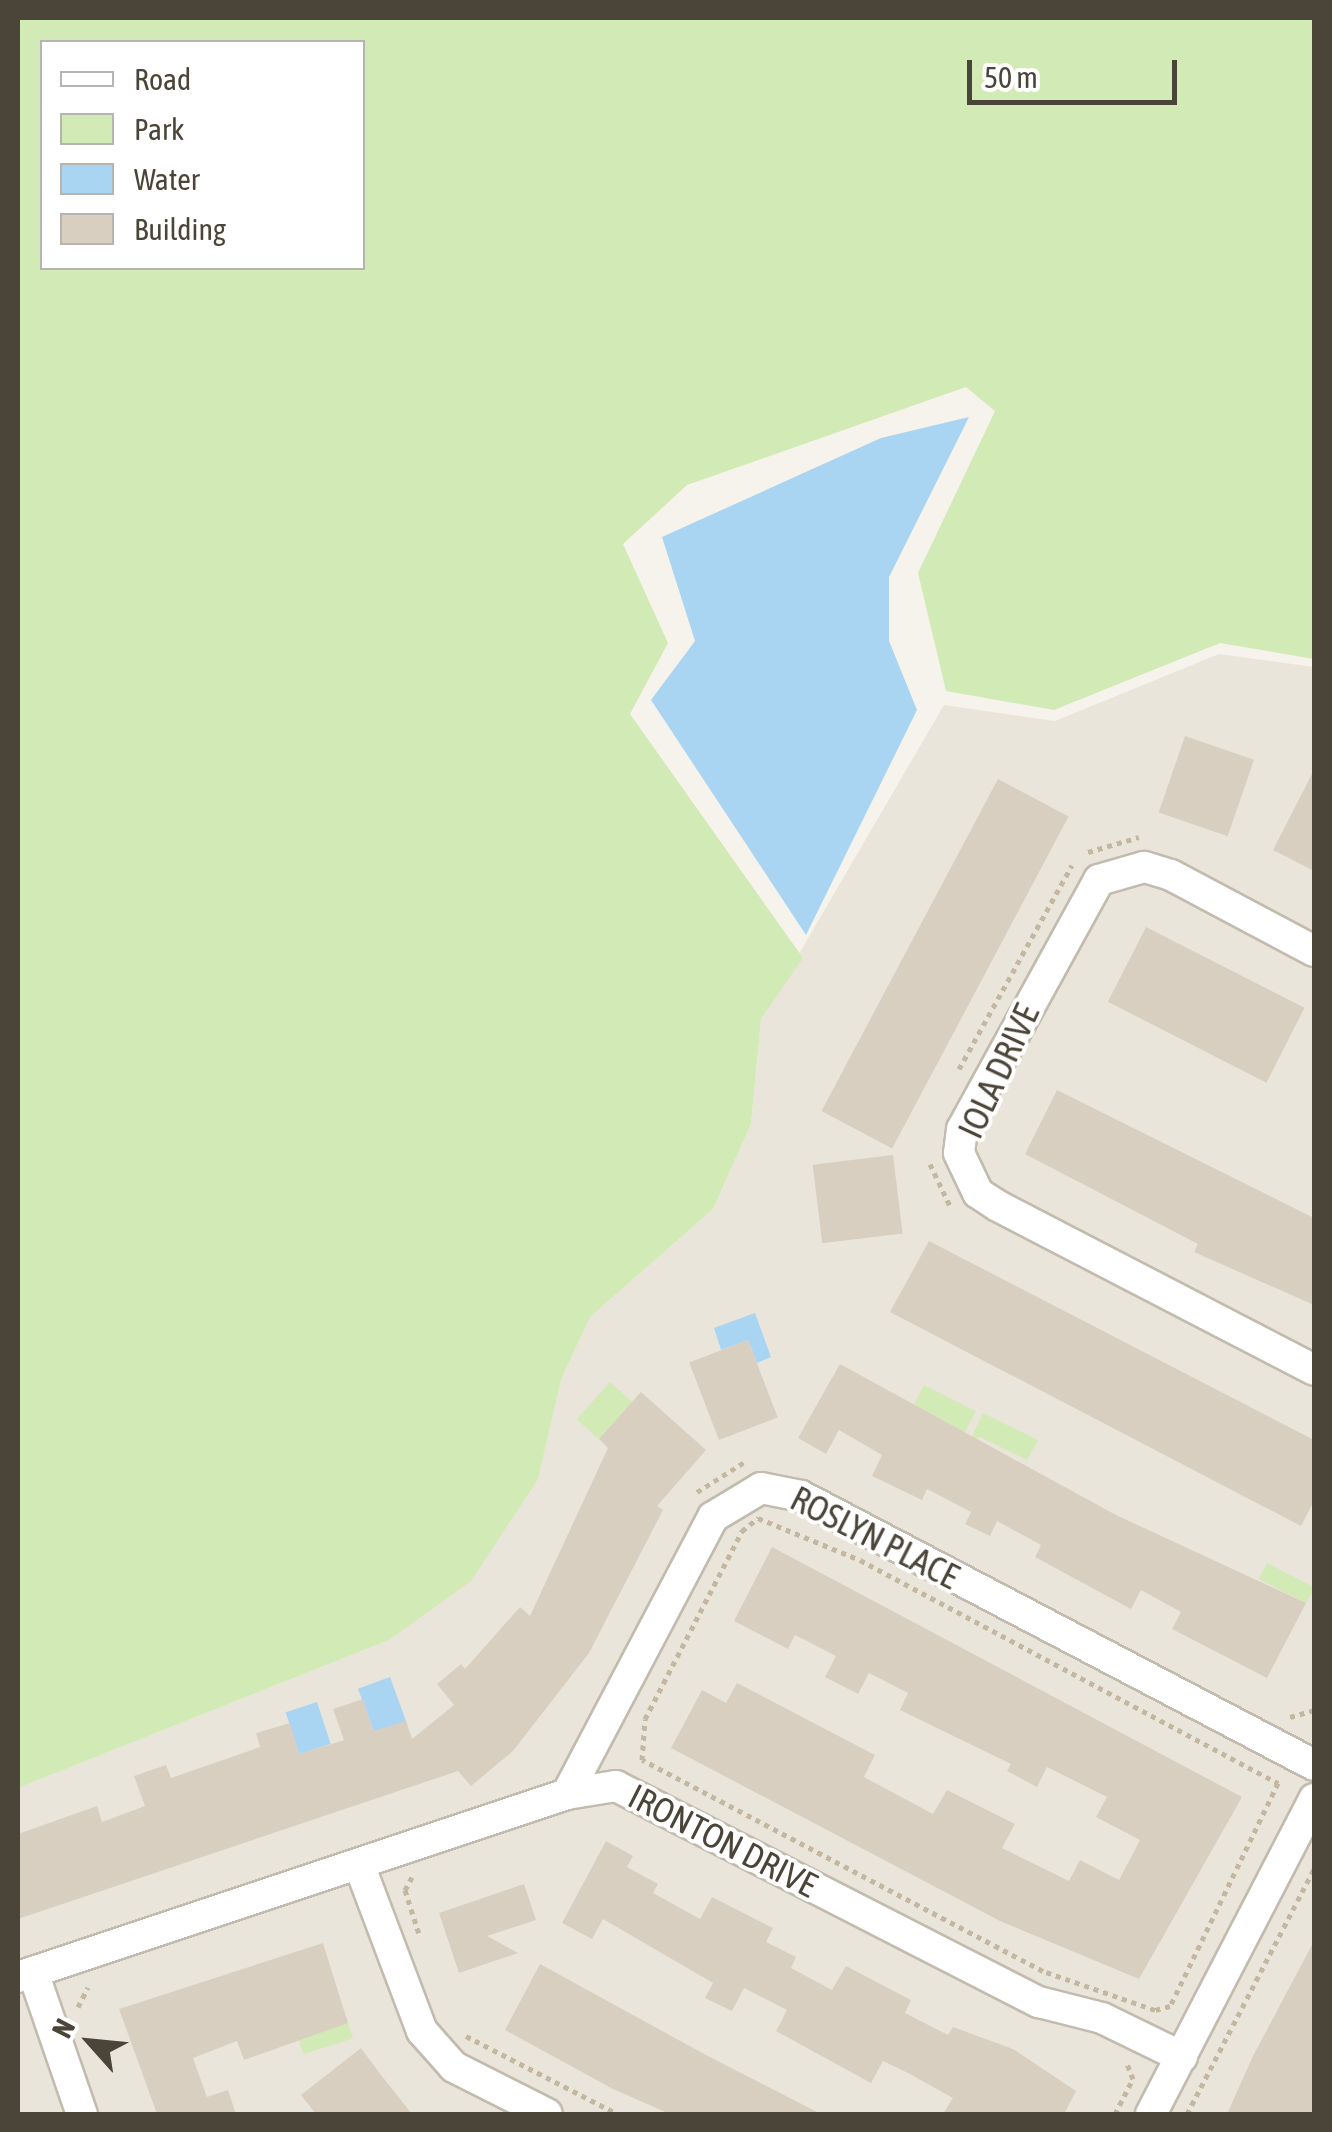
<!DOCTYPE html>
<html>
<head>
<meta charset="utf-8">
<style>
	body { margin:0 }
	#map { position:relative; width:1332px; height:2132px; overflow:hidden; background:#f6f3ec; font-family:"Asap Condensed",sans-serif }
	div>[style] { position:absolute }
	.residential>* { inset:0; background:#eae5da }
	.green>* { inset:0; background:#d2eab5; transform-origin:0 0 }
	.water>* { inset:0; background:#a9d4f2; transform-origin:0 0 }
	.building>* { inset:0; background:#d8cfc1; transform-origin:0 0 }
	.path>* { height:5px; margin-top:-2.5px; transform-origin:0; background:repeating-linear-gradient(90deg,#c4b79f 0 5px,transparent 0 10px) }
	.roads { filter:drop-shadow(2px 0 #c2bbae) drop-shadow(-2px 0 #c2bbae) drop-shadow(0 2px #c2bbae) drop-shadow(0 -2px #c2bbae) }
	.minor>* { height:30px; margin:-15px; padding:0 15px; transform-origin:15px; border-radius:15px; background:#fff }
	span { translate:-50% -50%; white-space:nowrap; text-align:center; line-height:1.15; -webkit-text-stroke:8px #fff; paint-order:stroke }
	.street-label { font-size:35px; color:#4b4439 }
	.frame { position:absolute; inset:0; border:20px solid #4b4439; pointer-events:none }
	.legend { position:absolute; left:40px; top:40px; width:325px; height:230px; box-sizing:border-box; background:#fff; border:2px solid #b7b4b0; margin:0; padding:12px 18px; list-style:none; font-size:30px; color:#4b4439 }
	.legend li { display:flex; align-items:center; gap:20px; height:50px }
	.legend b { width:50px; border:2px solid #b7b4b0 }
	.north { position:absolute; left:40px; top:1992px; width:100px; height:100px; -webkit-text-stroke:8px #fff; paint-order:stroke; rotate:297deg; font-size:28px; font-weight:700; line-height:40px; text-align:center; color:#4b4439 }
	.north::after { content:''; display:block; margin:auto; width:35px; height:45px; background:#4b4439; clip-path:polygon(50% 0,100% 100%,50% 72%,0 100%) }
	.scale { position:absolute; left:967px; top:60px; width:210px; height:45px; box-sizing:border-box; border:5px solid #4b4439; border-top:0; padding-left:12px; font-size:30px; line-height:35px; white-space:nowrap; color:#4b4439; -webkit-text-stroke:8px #fff; paint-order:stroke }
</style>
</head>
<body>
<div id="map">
	<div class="residential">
		<div style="clip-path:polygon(1219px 654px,1314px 667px,1314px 2114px,18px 2114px,18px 1788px,389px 1640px,538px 1478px,561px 1380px,590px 1317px,713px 1209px,751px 1124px,761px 1019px,944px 705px,1055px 721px)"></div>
	</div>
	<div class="green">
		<div style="clip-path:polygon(evenodd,18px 18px,1314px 18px,1314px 659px,1220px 643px,1054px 710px,946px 691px,918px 573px,995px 411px,966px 387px,687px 485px,623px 544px,668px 643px,630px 714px,803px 958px,761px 1019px,751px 1124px,713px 1209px,590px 1317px,561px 1380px,538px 1479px,471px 1581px,389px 1640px,18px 1788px,18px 18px,42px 42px,362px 42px,362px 268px,42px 268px,42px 42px)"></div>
		<div style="left:610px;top:1382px;width:30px;height:50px;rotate:42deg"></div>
		<div style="left:924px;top:1385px;width:58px;height:24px;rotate:27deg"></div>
		<div style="clip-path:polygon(983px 1413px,1038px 1440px,1027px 1460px,980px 1437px,969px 1442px)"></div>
		<div style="left:1267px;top:1563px;width:53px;height:18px;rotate:27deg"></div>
		<div style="left:348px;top:2023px;width:16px;height:52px;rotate:72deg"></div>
	</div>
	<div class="water">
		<div style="clip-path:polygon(969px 417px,889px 577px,889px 641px,917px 710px,806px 935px,651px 700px,695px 641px,662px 537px,881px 438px)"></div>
		<div style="clip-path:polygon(755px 1313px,771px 1357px,757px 1363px,748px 1340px,721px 1350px,714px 1328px)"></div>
		<div style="left:390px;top:1677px;width:47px;height:34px;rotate:70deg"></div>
		<div style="left:317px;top:1702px;width:44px;height:33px;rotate:72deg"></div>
	</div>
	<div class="building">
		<div style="left:1185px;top:736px;width:73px;height:81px;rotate:19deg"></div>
		<div style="clip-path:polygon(1314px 770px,1314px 871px,1273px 850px)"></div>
		<div style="left:998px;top:779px;width:80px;height:376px;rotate:28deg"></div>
		<div style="left:1146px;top:927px;width:178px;height:84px;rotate:27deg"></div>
		<div style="clip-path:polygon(1057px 1090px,1314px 1218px,1314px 1305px,1194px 1252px,1198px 1244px,1025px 1154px)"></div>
		<div style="left:893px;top:1155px;width:79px;height:81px;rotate:83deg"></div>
		<div style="clip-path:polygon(929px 1241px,1314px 1440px,1314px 1501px,1301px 1526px,890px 1312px)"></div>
		<div style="left:748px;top:1340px;width:83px;height:63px;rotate:69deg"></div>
		<div style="clip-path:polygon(840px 1364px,1116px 1515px,1306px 1603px,1267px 1678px,1172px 1629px,1181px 1612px,1141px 1590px,1131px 1609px,1035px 1557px,1041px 1545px,997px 1521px,990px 1536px,965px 1524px,971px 1512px,927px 1489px,922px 1500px,872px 1476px,882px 1455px,839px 1430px,826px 1454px,798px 1438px)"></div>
		<div style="clip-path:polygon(641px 1392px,706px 1450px,657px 1506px,663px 1510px,589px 1653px,513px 1751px,471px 1786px,458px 1771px,18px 1919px,18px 1834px,97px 1806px,102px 1822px,145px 1806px,134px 1776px,166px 1765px,171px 1778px,260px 1747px,256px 1733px,290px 1723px,299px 1754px,344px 1740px,333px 1709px,363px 1699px,373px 1731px,406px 1721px,412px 1739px,454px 1705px,437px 1684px,461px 1664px,465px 1669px,520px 1607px,530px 1616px,608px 1448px,599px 1439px)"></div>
		<div style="clip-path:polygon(772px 1547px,1242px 1797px,1139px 1979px,1000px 1921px,671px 1748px,702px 1690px,726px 1703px,737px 1683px,875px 1755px,864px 1777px,933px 1814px,947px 1790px,1015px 1824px,1002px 1848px,1069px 1881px,1080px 1860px,1119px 1880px,1140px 1840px,1096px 1817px,1107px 1797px,1047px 1767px,1037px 1787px,1007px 1771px,1011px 1764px,900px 1710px,908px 1693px,869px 1673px,858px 1694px,825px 1677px,836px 1656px,795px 1635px,788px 1649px,734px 1621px)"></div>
		<div style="clip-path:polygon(606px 1841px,633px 1856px,627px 1867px,658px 1884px,653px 1893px,700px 1919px,712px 1897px,773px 1928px,766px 1942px,796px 1957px,791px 1968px,832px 1990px,846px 1966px,911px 2000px,905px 2013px,948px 2035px,953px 2027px,1013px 2049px,1076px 2091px,1064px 2114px,943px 2114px,953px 2098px,910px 2074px,883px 2061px,871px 2083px,776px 2031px,787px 2010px,744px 1988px,732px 2011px,705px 1998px,713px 1983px,603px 1919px,592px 1939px,562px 1923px)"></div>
		<div style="clip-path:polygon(524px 1884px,536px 1920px,487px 1936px,518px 1953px,459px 1973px,439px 1913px)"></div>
		<div style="clip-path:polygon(1314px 1941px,1314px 2114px,1227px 2114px,1253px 2056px)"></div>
		<div style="clip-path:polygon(323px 1943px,348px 2023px,244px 2060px,237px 2041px,193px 2058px,207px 2097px,228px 2090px,236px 2114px,157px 2114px,119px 2009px)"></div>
		<div style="clip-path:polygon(540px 1964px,706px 2055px,821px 2114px,670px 2114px,613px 2089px,505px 2030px)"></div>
		<div style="clip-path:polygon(361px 2048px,381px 2075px,412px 2114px,316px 2114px,301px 2095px)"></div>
	</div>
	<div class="path">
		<div style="left:1088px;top:852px;width:53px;rotate:-16.4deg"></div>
		<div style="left:959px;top:1069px;width:233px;rotate:-61deg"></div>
		<div style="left:930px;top:1164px;width:49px;rotate:64.5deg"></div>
		<div style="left:697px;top:1492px;width:58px;rotate:-32.3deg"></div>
		<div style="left:758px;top:1518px;width:110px;rotate:22.4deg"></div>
		<div style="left:860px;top:1560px;width:474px;rotate:28.1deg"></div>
		<div style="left:1278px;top:1783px;width:248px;rotate:115.8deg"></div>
		<div style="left:1170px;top:2006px;width:16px;rotate:165deg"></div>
		<div style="left:1155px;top:2010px;width:119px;rotate:-160.8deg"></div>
		<div style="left:1043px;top:1971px;width:453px;rotate:-152.2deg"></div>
		<div style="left:642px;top:1760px;width:41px;rotate:-85.8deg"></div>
		<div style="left:645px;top:1719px;width:212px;rotate:-62.7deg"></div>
		<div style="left:742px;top:1531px;width:21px;rotate:-39deg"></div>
		<div style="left:1290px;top:1717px;width:25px;rotate:-16deg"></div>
		<div style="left:412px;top:1877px;width:15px;rotate:118deg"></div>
		<div style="left:405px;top:1890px;width:49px;rotate:72.3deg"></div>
		<div style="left:78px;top:2007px;width:22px;rotate:-63deg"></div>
		<div style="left:466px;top:2036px;width:171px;rotate:27.2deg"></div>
		<div style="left:1115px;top:2114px;width:39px;rotate:-63deg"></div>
		<div style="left:1133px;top:2079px;width:17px;rotate:-111deg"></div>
		<div style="left:1187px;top:2114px;width:276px;rotate:-62.6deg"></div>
	</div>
	<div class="roads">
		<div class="minor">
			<div style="left:1314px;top:951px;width:162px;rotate:-152deg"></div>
			<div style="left:1171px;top:875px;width:28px;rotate:-163deg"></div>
			<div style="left:1144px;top:867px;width:47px;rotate:163.9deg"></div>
			<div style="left:1099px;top:880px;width:284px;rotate:118.8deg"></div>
			<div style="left:962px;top:1129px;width:24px;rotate:97deg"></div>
			<div style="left:959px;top:1153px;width:44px;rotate:64.6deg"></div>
			<div style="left:978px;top:1193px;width:24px;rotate:33deg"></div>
			<div style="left:998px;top:1206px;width:356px;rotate:27.4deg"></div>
			<div style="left:567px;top:1794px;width:313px;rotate:-62.2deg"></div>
			<div style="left:713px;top:1517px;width:56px;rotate:-31.1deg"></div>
			<div style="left:761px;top:1488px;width:41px;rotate:11.3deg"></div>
			<div style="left:801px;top:1496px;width:579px;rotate:27.67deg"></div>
			<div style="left:360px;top:1867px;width:175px;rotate:69.3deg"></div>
			<div style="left:422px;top:2031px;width:48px;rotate:48.4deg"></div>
			<div style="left:454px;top:2067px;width:104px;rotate:26.8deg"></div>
			<div style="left:33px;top:1972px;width:150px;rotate:71deg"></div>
			<div style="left:18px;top:1977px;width:579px;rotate:-18.43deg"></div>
			<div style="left:567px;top:1794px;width:50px;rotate:-9.3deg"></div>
			<div style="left:616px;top:1786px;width:475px;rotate:27.1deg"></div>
			<div style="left:1039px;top:2002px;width:65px;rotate:14.3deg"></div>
			<div style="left:1102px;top:2018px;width:89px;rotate:26deg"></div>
			<div style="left:1151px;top:2114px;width:355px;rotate:-62.6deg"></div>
		</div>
	</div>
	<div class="street-label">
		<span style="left:998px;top:1071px;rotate:-65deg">IOLA DRIVE</span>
		<span style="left:875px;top:1537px;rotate:27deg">ROSLYN PLACE</span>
		<span style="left:723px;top:1840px;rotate:27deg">IRONTON DRIVE</span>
	</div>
	<div class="frame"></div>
	<ul class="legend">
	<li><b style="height:12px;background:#fff"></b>Road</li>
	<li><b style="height:28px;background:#d2eab5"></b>Park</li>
	<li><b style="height:28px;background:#a9d4f2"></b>Water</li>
	<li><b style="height:28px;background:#d8cfc1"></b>Building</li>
	</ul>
	<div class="north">N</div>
	<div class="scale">50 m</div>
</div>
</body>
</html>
